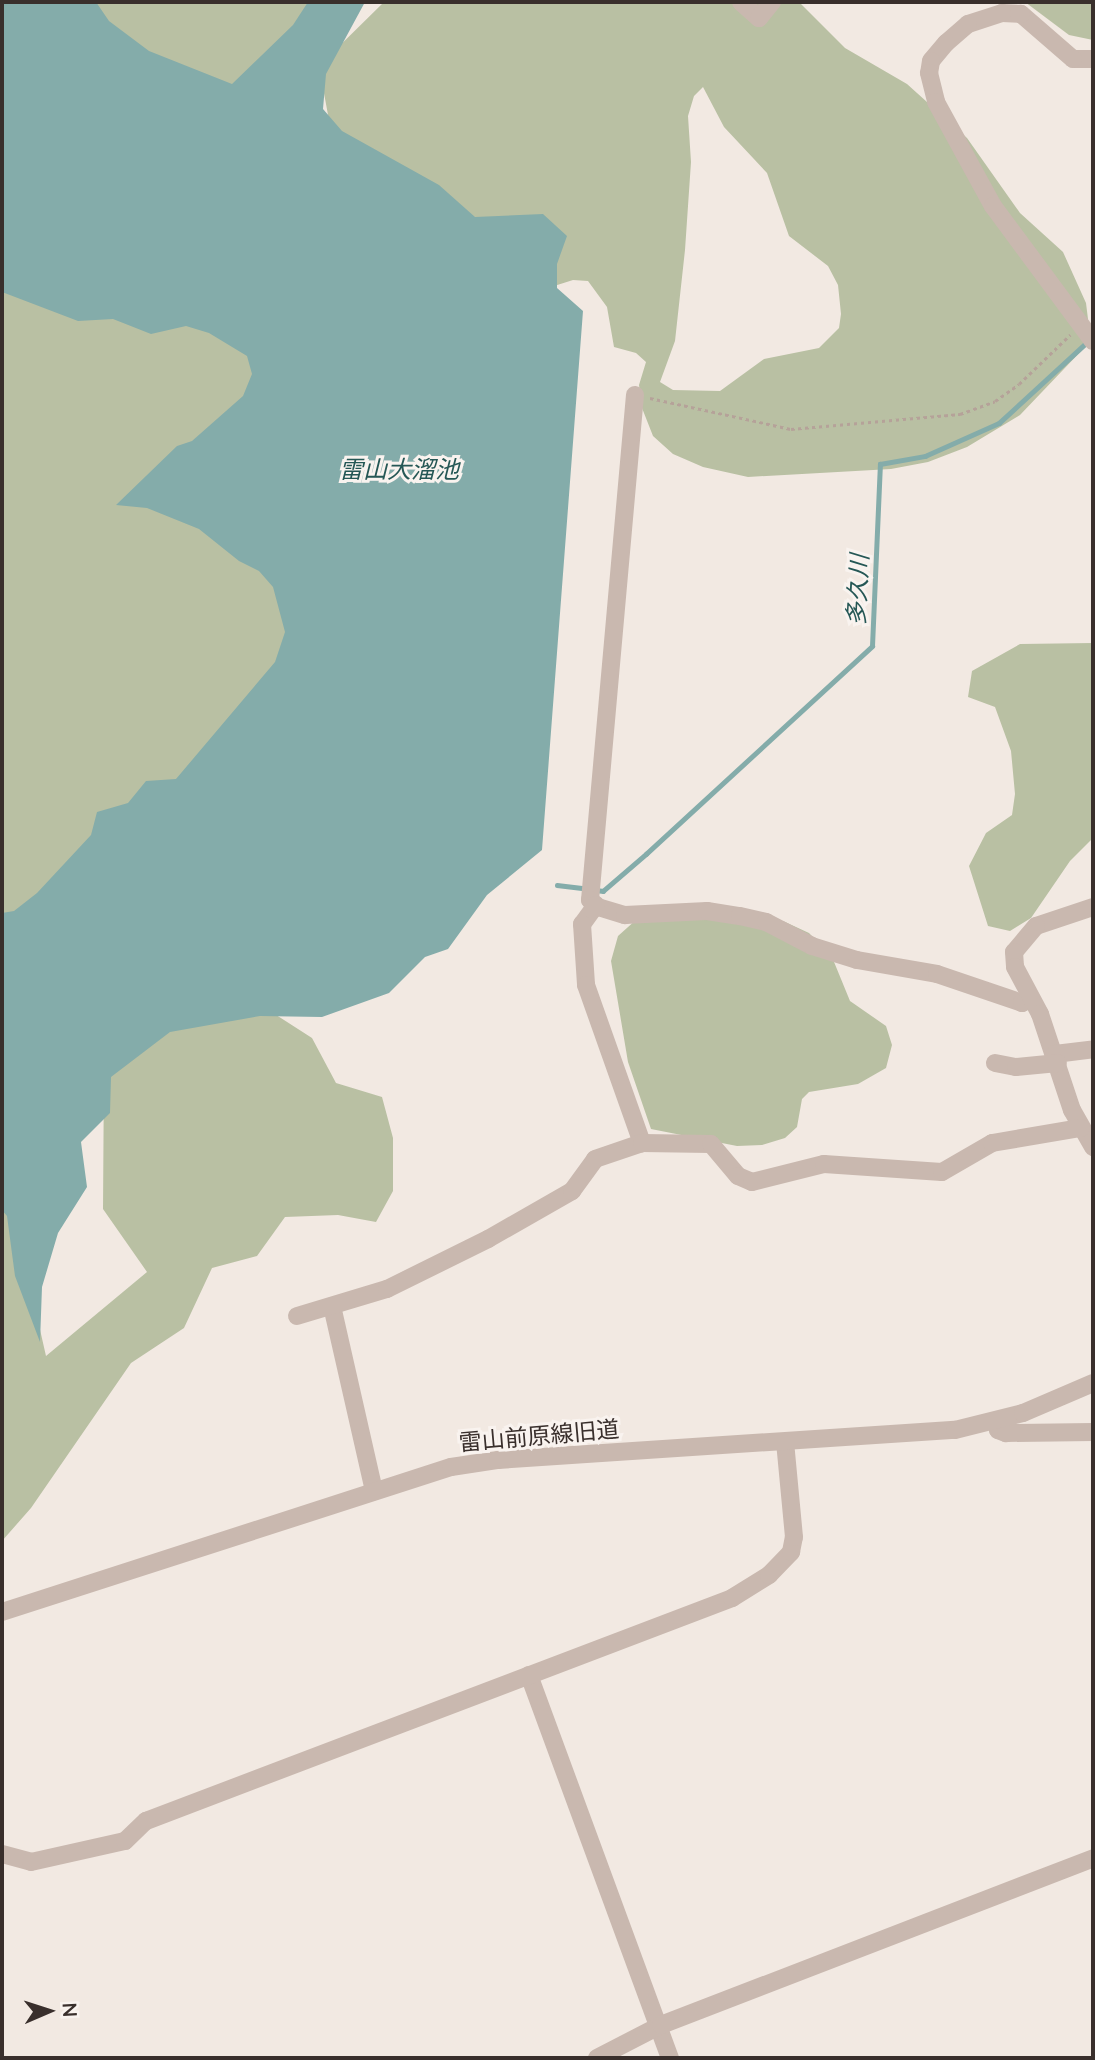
<!DOCTYPE html>
<html>
<head>
<meta charset="utf-8">
<style>
	body { margin:0 }
	#map { position:relative; width:1095px; height:2060px; overflow:hidden; background:#f2e9e2; font-family:Lato,"Noto Sans JP",sans-serif }
	div>[style] { position:absolute }
	.green>* { inset:0; background:#b9c0a3 }
	.water>* { inset:0; background:#84acaa }
	.stream>* { height:4.5px; margin:-2.25px; padding:0 2.25px; transform-origin:2.25px; border-radius:2.25px; background:#84acaa }
	.path>* { height:2.5px; margin-top:-1.25px; transform-origin:0; background:repeating-linear-gradient(90deg,#b5a299 0 3.5px,transparent 0 7px) }
	.minor>* { height:18px; margin:-9px; padding:0 9px; transform-origin:9px; border-radius:9px; background:#c9b8af }
	.tertiary>* { height:18px; margin:-9px; padding:0 9px; transform-origin:9px; border-radius:9px; background:#c9b8af }
	span { translate:-50% -50%; white-space:nowrap; text-align:center; line-height:1.15; -webkit-text-stroke:6px #f9f3ef; paint-order:stroke }
	.street-label { font-size:23px; color:#392f2c }
	.water-label { font-size:24px; color:#255755; font-style:italic }
	.frame { position:absolute; inset:0; border:4px solid #392f2c; pointer-events:none }
	.north { position:absolute; left:14px; top:1976px; width:70px; height:70px; -webkit-text-stroke:5px #f9f3ef; paint-order:stroke; rotate:87deg; font-size:19px; font-weight:700; line-height:28px; text-align:center; color:#392f2c }
	.north::after { content:''; display:block; margin:auto; width:24px; height:32px; background:#392f2c; clip-path:polygon(50% 0,100% 100%,50% 72%,0 100%) }
</style>
</head>
<body>
<div id="map">
	<div class="green">
		<div style="clip-path:polygon(88px 2px,324px 2px,231px 100px,156px 66px)"></div>
		<div style="clip-path:polygon(evenodd,384px 2px,799px 2px,845px 48px,907px 84px,967px 138px,1020px 213px,1063px 252px,1086px 303px,1089px 327px,1083px 349px,1020px 415px,967px 447px,928px 462px,891px 469px,748px 477px,703px 467px,673px 454px,653px 436px,642px 408px,639px 385px,646px 362px,636px 353px,614px 347px,607px 307px,588px 281px,573px 280px,551px 287px,483px 234px,333px 142px,319px 66px,384px 2px,703px 87px,724px 127px,767px 173px,789px 236px,828px 266px,838px 285px,841px 314px,839px 328px,819px 348px,764px 359px,720px 391px,673px 390px,660px 382px,675px 341px,685px 250px,691px 162px,688px 116px,694px 96px,703px 87px)"></div>
		<div style="clip-path:polygon(1025px 2px,1093px 2px,1093px 40px,1069px 35px)"></div>
		<div style="clip-path:polygon(2px 283px,227px 329px,263px 363px,291px 652px,208px 761px,2px 924px)"></div>
		<div style="clip-path:polygon(1093px 643px,1093px 838px,1070px 861px,1031px 918px,1010px 931px,988px 926px,969px 866px,986px 833px,1012px 815px,1015px 794px,1011px 751px,995px 707px,968px 697px,972px 671px,1020px 644px)"></div>
		<div style="clip-path:polygon(647px 917px,783px 921px,809px 933px,832px 957px,850px 1001px,886px 1026px,892px 1045px,886px 1068px,858px 1084px,809px 1092px,802px 1099px,797px 1127px,785px 1138px,762px 1145px,737px 1146px,651px 1129px,628px 1062px,611px 961px,618px 936px,637px 919px)"></div>
		<div style="clip-path:polygon(256px 1002px,312px 1038px,336px 1083px,382px 1097px,393px 1138px,393px 1191px,376px 1222px,338px 1215px,285px 1217px,257px 1256px,212px 1268px,184px 1328px,131px 1363px,31px 1508px,2px 1541px,2px 1200px,14px 1215px,46px 1356px,147px 1272px,103px 1209px,104px 1065px,157px 1025px)"></div>
	</div>
	<div class="water">
		<div style="clip-path:polygon(2px 2px,96px 2px,109px 21px,149px 51px,232px 84px,293px 25px,308px 2px,365px 2px,326px 74px,323px 109px,342px 131px,439px 185px,475px 217px,543px 214px,567px 236px,557px 264px,557px 288px,583px 311px,542px 850px,487px 895px,448px 949px,425px 957px,389px 993px,322px 1017px,260px 1016px,170px 1032px,111px 1077px,110px 1113px,81px 1142px,87px 1187px,58px 1233px,42px 1287px,40px 1342px,15px 1276px,7px 1216px,2px 1210px,2px 913px,14px 911px,37px 893px,91px 835px,97px 812px,128px 803px,146px 781px,176px 779px,275px 662px,285px 632px,273px 587px,259px 571px,239px 561px,199px 529px,147px 508px,116px 505px,177px 446px,192px 441px,243px 396px,252px 374px,247px 356px,209px 333px,186px 326px,151px 334px,113px 319px,78px 321px,2px 292px)"></div>
	</div>
	<div class="stream">
		<div style="left:557px;top:885px;width:31px;rotate:7deg"></div>
		<div style="left:596px;top:890px;width:7px;rotate:8deg"></div>
		<div style="left:603px;top:891px;width:57px;rotate:-40.7deg"></div>
		<div style="left:646px;top:854px;width:307px;rotate:-42.6deg"></div>
		<div style="left:872px;top:646px;width:182px;rotate:-87.5deg"></div>
		<div style="left:880px;top:464px;width:46px;rotate:-10.1deg"></div>
		<div style="left:925px;top:456px;width:81px;rotate:-24deg"></div>
		<div style="left:999px;top:423px;width:120px;rotate:-42.6deg"></div>
	</div>
	<div class="path">
		<div style="left:650px;top:398px;width:144px;rotate:12.4deg"></div>
		<div style="left:791px;top:429px;width:170px;rotate:-5.1deg"></div>
		<div style="left:960px;top:414px;width:37px;rotate:-20deg"></div>
		<div style="left:995px;top:401px;width:29px;rotate:-35deg"></div>
		<div style="left:1019px;top:384px;width:71px;rotate:-43.9deg"></div>
	</div>
	<div class="minor">
		<div style="left:741px;top:2px;width:24px;rotate:42deg"></div>
		<div style="left:759px;top:18px;width:21px;rotate:-51deg"></div>
		<div style="left:1093px;top:59px;width:20px;rotate:180deg"></div>
		<div style="left:1073px;top:59px;width:69px;rotate:-139.1deg"></div>
		<div style="left:1021px;top:14px;width:19px;rotate:-177deg"></div>
		<div style="left:1002px;top:13px;width:36px;rotate:162deg"></div>
		<div style="left:968px;top:24px;width:29px;rotate:139deg"></div>
		<div style="left:946px;top:43px;width:23px;rotate:130deg"></div>
		<div style="left:931px;top:61px;width:12px;rotate:99deg"></div>
		<div style="left:929px;top:73px;width:30px;rotate:76deg"></div>
		<div style="left:936px;top:102px;width:119px;rotate:61.3deg"></div>
		<div style="left:993px;top:206px;width:168px;rotate:53.5deg"></div>
		<div style="left:635px;top:395px;width:507px;rotate:95.09deg"></div>
		<div style="left:590px;top:900px;width:11px;rotate:41deg"></div>
		<div style="left:598px;top:907px;width:28px;rotate:17deg"></div>
		<div style="left:625px;top:915px;width:82px;rotate:-2.8deg"></div>
		<div style="left:707px;top:911px;width:33px;rotate:9deg"></div>
		<div style="left:740px;top:916px;width:27px;rotate:13deg"></div>
		<div style="left:766px;top:922px;width:52px;rotate:27.6deg"></div>
		<div style="left:812px;top:946px;width:47px;rotate:17.3deg"></div>
		<div style="left:857px;top:960px;width:81px;rotate:9.9deg"></div>
		<div style="left:937px;top:974px;width:90px;rotate:18.8deg"></div>
		<div style="left:1022px;top:1003px;width:9px;rotate:-32deg"></div>
		<div style="left:596px;top:905px;width:24px;rotate:126deg"></div>
		<div style="left:582px;top:924px;width:61px;rotate:86.2deg"></div>
		<div style="left:586px;top:985px;width:168px;rotate:70.5deg"></div>
		<div style="left:1093px;top:907px;width:60px;rotate:161.6deg"></div>
		<div style="left:1036px;top:926px;width:34px;rotate:130deg"></div>
		<div style="left:1014px;top:952px;width:15px;rotate:86deg"></div>
		<div style="left:1015px;top:967px;width:53px;rotate:62deg"></div>
		<div style="left:1040px;top:1014px;width:101px;rotate:71.6deg"></div>
		<div style="left:1072px;top:1110px;width:43px;rotate:60.4deg"></div>
		<div style="left:1055px;top:1054px;width:38px;rotate:-7deg"></div>
		<div style="left:995px;top:1063px;width:21px;rotate:11deg"></div>
		<div style="left:1016px;top:1067px;width:42px;rotate:-5.4deg"></div>
		<div style="left:332px;top:1306px;width:190px;rotate:77.2deg"></div>
		<div style="left:297px;top:1316px;width:94px;rotate:-16.7deg"></div>
		<div style="left:387px;top:1289px;width:113px;rotate:-26.3deg"></div>
		<div style="left:488px;top:1239px;width:97px;rotate:-29.7deg"></div>
		<div style="left:572px;top:1191px;width:39px;rotate:-54deg"></div>
		<div style="left:595px;top:1159px;width:50px;rotate:-18.8deg"></div>
		<div style="left:642px;top:1143px;width:69px;rotate:0.8deg"></div>
		<div style="left:711px;top:1144px;width:42px;rotate:49.8deg"></div>
		<div style="left:738px;top:1176px;width:15px;rotate:23deg"></div>
		<div style="left:752px;top:1182px;width:74px;rotate:-14deg"></div>
		<div style="left:824px;top:1164px;width:118px;rotate:3.9deg"></div>
		<div style="left:942px;top:1172px;width:58px;rotate:-30.1deg"></div>
		<div style="left:992px;top:1143px;width:90px;rotate:-9.6deg"></div>
		<div style="left:997px;top:1422px;width:8px;rotate:83deg"></div>
		<div style="left:998px;top:1430px;width:9px;rotate:21deg"></div>
		<div style="left:1006px;top:1433px;width:87px;rotate:-0.7deg"></div>
		<div style="left:529px;top:1675px;width:408px;rotate:69.8deg"></div>
		<div style="left:2px;top:1854px;width:30px;rotate:15deg"></div>
		<div style="left:31px;top:1862px;width:96px;rotate:-12.6deg"></div>
		<div style="left:125px;top:1841px;width:29px;rotate:-44deg"></div>
		<div style="left:146px;top:1821px;width:627px;rotate:-20.83deg"></div>
		<div style="left:732px;top:1598px;width:44px;rotate:-31.9deg"></div>
		<div style="left:769px;top:1575px;width:32px;rotate:-46deg"></div>
		<div style="left:791px;top:1552px;width:15px;rotate:-79deg"></div>
		<div style="left:794px;top:1537px;width:95px;rotate:-95.4deg"></div>
		<div style="left:597px;top:2058px;width:72px;rotate:-27.3deg"></div>
		<div style="left:661px;top:2025px;width:463px;rotate:-21.1deg"></div>
	</div>
	<div class="tertiary">
		<div style="left:2px;top:1612px;width:472px;rotate:-17.9deg"></div>
		<div style="left:451px;top:1467px;width:48px;rotate:-8.5deg"></div>
		<div style="left:498px;top:1460px;width:458px;rotate:-3.8deg"></div>
		<div style="left:955px;top:1430px;width:70px;rotate:-14deg"></div>
		<div style="left:1023px;top:1413px;width:76px;rotate:-23.2deg"></div>
	</div>
	<div class="street-label">
		<span style="left:539px;top:1435px;rotate:-5deg">雷山前原線旧道</span>
	</div>
	<div class="water-label">
		<span style="left:399px;top:469px">雷山大溜池</span>
		<span style="left:857px;top:590px;rotate:-87deg">多久川</span>
	</div>
	<div class="frame"></div>
	<div class="north">N</div>
</div>
</body>
</html>
